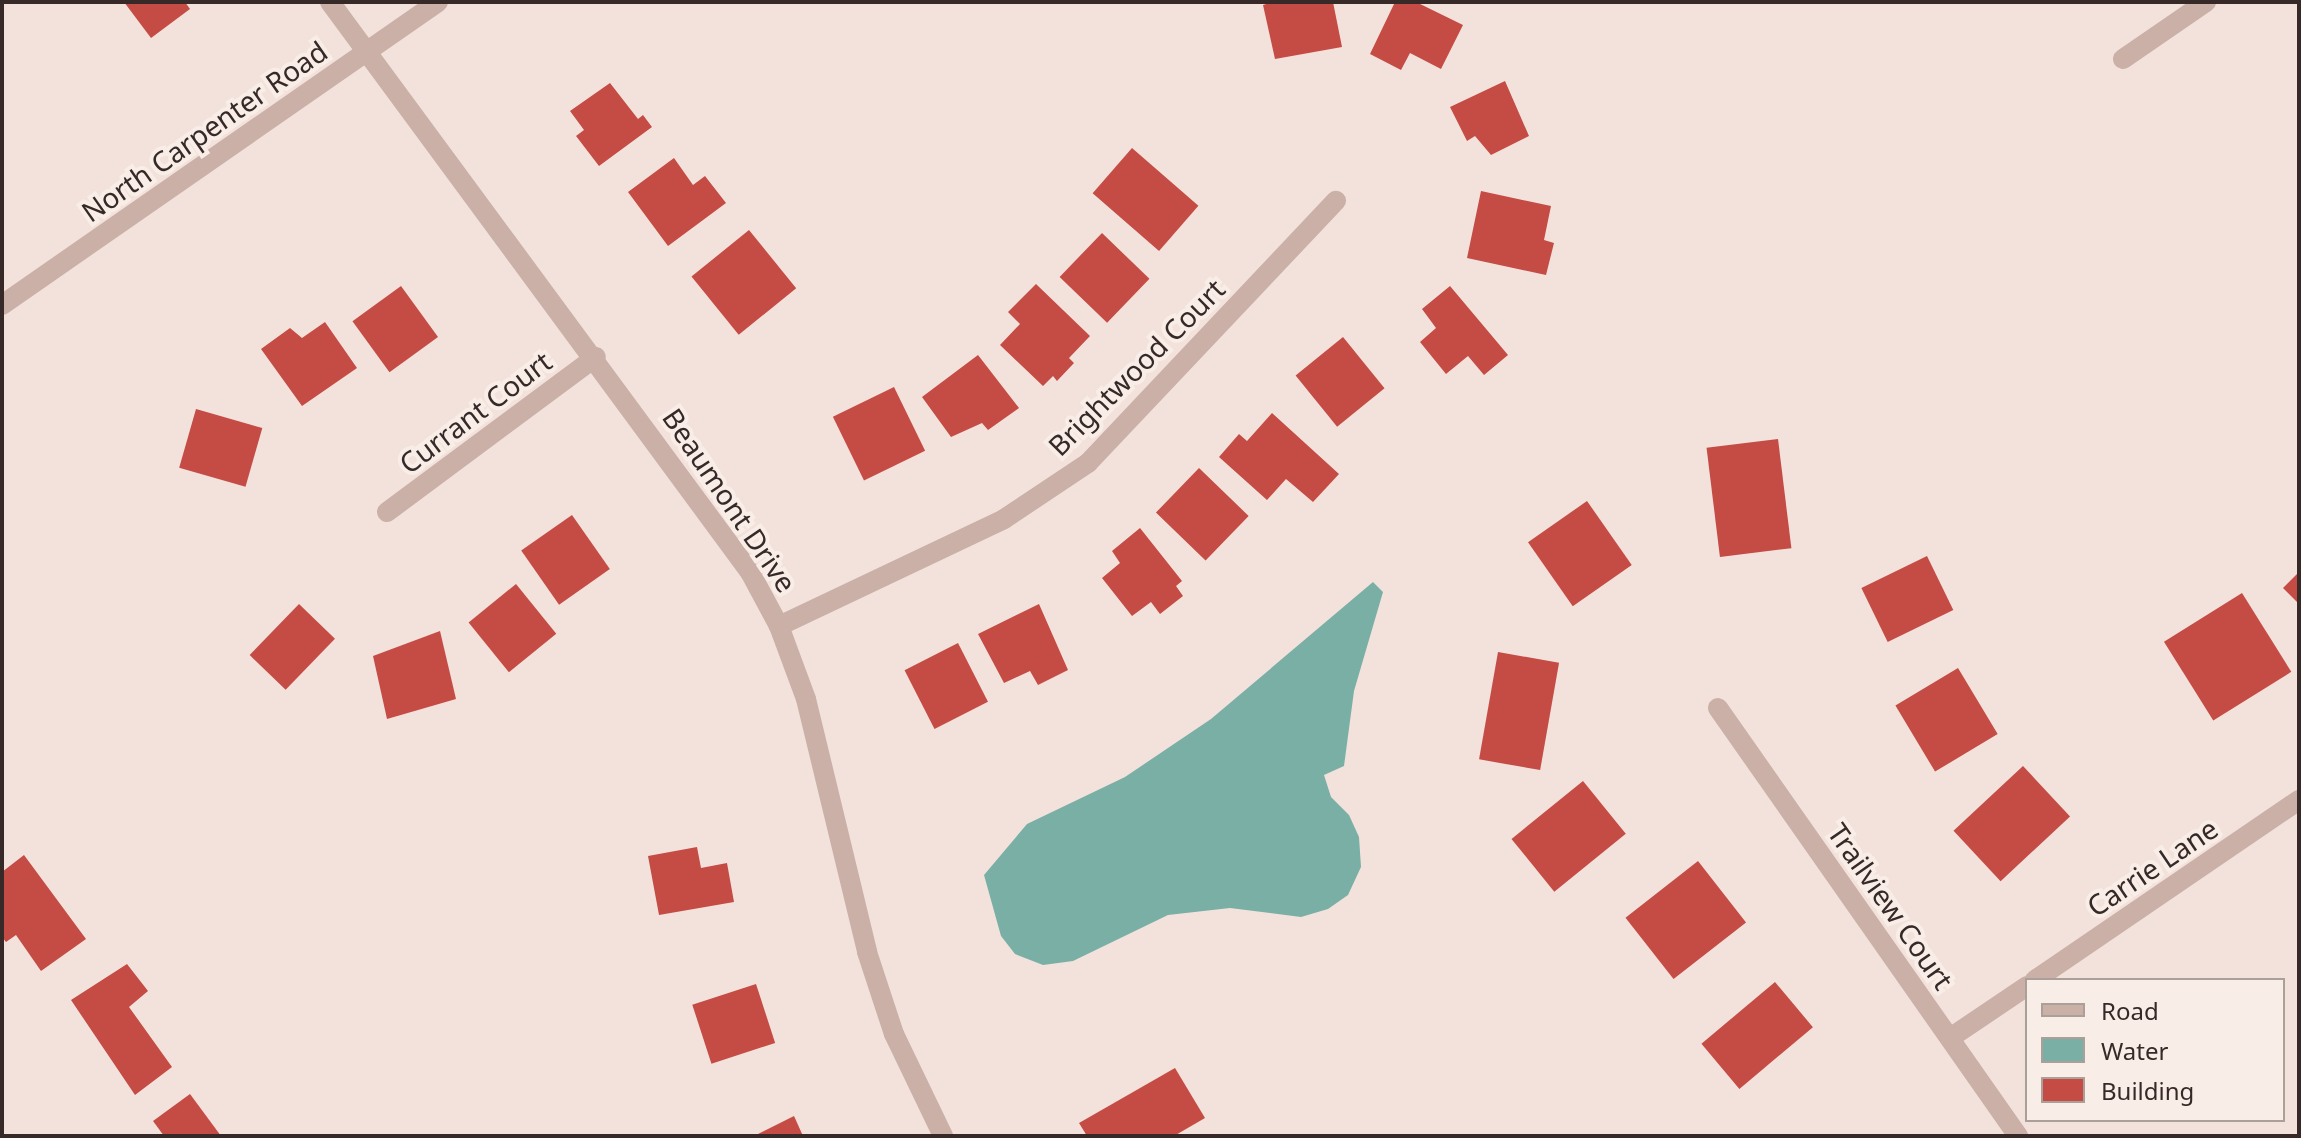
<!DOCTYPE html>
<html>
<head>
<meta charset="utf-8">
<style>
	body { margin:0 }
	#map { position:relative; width:2301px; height:1138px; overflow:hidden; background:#f2e2db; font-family:"Noto Sans",sans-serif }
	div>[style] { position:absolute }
	.water>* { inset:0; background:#7aafa6 }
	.building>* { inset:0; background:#c54b45; transform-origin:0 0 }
	.minor>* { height:20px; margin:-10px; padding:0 10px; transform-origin:10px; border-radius:10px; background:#cab0a7 }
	span { translate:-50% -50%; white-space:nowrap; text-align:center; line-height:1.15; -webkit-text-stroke:8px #f9ede7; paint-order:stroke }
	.street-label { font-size:28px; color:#362927 }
	.frame { position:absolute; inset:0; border:4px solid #362927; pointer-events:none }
	.legend { position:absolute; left:2025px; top:978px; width:260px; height:144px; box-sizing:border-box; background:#f9ede7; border:2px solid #ab9f9a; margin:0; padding:10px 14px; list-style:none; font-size:24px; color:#362927 }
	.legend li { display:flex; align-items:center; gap:16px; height:40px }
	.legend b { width:40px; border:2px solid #ab9f9a }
</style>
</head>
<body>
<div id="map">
	<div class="water">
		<div style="clip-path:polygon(1373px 582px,1383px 592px,1354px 691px,1344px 766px,1324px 775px,1331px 797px,1349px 815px,1359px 837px,1361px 867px,1348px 895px,1328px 909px,1301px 917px,1230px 908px,1168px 915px,1073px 961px,1043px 965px,1015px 954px,1001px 936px,984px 875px,1027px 824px,1125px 777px,1211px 719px)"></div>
	</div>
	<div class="building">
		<div style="clip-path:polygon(124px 2px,185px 2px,190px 9px,151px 38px)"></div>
		<div style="clip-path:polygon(1273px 2px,1333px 2px,1342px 47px,1275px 59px,1263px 5px)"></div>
		<div style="clip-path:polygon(1395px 2px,1416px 2px,1463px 25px,1441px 69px,1410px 53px,1401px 70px,1370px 54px)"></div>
		<div style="clip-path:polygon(1505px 81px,1529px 136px,1491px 155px,1475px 136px,1467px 141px,1450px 107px)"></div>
		<div style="clip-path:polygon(610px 83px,638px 119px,643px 115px,652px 127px,599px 166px,576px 136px,584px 130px,570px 111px)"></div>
		<div style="left:1132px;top:148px;width:88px;height:60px;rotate:41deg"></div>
		<div style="clip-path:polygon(674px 158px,693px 185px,705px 176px,726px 203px,668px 246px,628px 192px)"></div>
		<div style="clip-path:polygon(1481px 191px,1551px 206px,1544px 240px,1554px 243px,1546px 275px,1467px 258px)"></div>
		<div style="left:749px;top:230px;width:75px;height:74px;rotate:51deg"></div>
		<div style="left:1102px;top:233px;width:66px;height:61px;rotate:44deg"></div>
		<div style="clip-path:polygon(1036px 284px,1090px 336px,1069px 358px,1074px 363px,1057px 381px,1053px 376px,1043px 386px,1000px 345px,1020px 324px,1008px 312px)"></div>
		<div style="left:401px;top:286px;width:63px;height:60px;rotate:54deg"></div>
		<div style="clip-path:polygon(1450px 286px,1508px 355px,1484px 375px,1468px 356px,1446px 374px,1420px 342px,1436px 328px,1422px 309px)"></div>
		<div style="clip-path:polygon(325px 322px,357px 368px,302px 406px,261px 349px,290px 328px,302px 338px)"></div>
		<div style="left:1343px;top:337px;width:66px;height:61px;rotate:51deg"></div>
		<div style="clip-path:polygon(978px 355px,1019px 408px,988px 430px,982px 423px,951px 437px,922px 397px)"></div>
		<div style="left:894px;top:387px;width:71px;height:68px;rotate:64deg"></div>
		<div style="left:196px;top:409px;width:69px;height:61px;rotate:16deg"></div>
		<div style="clip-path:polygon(1272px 413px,1339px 474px,1313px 502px,1286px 479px,1267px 500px,1219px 457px,1239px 434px,1247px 441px)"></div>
		<div style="left:1778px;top:439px;width:110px;height:72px;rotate:83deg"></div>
		<div style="left:1199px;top:468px;width:69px;height:62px;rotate:44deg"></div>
		<div style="left:1587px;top:501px;width:78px;height:72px;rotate:55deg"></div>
		<div style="left:572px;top:515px;width:66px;height:62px;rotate:55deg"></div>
		<div style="clip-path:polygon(1140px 528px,1182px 581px,1176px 586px,1183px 596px,1160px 614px,1151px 602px,1132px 616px,1102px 578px,1120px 563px,1112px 551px)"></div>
		<div style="left:1927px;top:556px;width:60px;height:73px;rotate:64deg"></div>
		<div style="clip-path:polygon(2299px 572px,2299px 604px,2283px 588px)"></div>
		<div style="left:516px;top:584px;width:64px;height:61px;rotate:51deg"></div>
		<div style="left:2242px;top:593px;width:93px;height:92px;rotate:58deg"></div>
		<div style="left:299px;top:604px;width:50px;height:71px;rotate:44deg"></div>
		<div style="clip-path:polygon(1039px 604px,1068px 670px,1038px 685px,1030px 671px,1004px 683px,978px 634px)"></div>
		<div style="clip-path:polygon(440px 631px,456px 699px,387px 719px,373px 656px)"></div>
		<div style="left:958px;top:643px;width:66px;height:60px;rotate:63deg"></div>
		<div style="left:1498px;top:652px;width:62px;height:109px;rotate:10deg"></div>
		<div style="left:1958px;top:668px;width:77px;height:73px;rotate:59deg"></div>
		<div style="left:2023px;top:766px;width:69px;height:95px;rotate:47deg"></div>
		<div style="left:1583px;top:781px;width:68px;height:92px;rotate:51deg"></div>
		<div style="clip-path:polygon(697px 847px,701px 868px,727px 863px,734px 902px,659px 915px,648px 856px)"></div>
		<div style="clip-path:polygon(24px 855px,86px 939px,41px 971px,16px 935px,6px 942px,2px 937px,2px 872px)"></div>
		<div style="left:1698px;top:861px;width:78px;height:92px;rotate:52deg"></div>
		<div style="clip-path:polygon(127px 964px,148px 991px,129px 1007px,172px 1067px,135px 1095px,71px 1000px)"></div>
		<div style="left:1775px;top:982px;width:59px;height:96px;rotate:50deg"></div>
		<div style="left:756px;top:984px;width:62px;height:67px;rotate:72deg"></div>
		<div style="clip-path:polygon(1175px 1068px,1205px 1118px,1174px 1136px,1087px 1136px,1079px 1123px)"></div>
		<div style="clip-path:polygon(190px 1094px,221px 1136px,164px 1136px,153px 1121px)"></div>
		<div style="clip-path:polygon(794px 1116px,803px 1136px,754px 1136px)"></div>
	</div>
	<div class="minor">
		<div style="left:330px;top:2px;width:708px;rotate:53.62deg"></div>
		<div style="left:750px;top:572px;width:61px;rotate:61.8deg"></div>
		<div style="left:779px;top:626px;width:78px;rotate:69.7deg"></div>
		<div style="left:806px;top:699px;width:260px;rotate:76.4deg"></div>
		<div style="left:867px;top:952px;width:86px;rotate:71.8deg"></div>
		<div style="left:894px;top:1034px;width:113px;rotate:64.3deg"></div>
		<div style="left:2123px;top:59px;width:101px;rotate:-34.5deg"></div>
		<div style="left:2px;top:305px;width:531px;rotate:-34.8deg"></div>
		<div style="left:387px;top:512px;width:260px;rotate:-36.6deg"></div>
		<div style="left:779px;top:626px;width:249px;rotate:-25.4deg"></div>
		<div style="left:1004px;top:519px;width:101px;rotate:-33.7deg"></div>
		<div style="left:1088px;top:463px;width:361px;rotate:-46.6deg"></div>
		<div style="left:1718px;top:708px;width:523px;rotate:54.97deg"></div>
		<div style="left:2035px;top:980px;width:320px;rotate:-34.3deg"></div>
		<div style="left:1950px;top:1038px;width:93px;rotate:-34deg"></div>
	</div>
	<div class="street-label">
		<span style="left:204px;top:131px;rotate:-35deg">North Carpenter Road</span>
		<span style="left:1136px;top:367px;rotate:-45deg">Brightwood Court</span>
		<span style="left:475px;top:412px;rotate:-37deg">Currant Court</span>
		<span style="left:730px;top:500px;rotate:56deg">Beaumont Drive</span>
		<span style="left:2152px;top:867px;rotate:-34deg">Carrie Lane</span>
		<span style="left:1891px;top:906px;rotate:55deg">Trailview Court</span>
	</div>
	<div class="frame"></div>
	<ul class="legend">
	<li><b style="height:10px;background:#cab0a7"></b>Road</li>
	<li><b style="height:22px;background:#7aafa6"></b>Water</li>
	<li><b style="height:22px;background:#c54b45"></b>Building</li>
	</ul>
</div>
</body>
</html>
